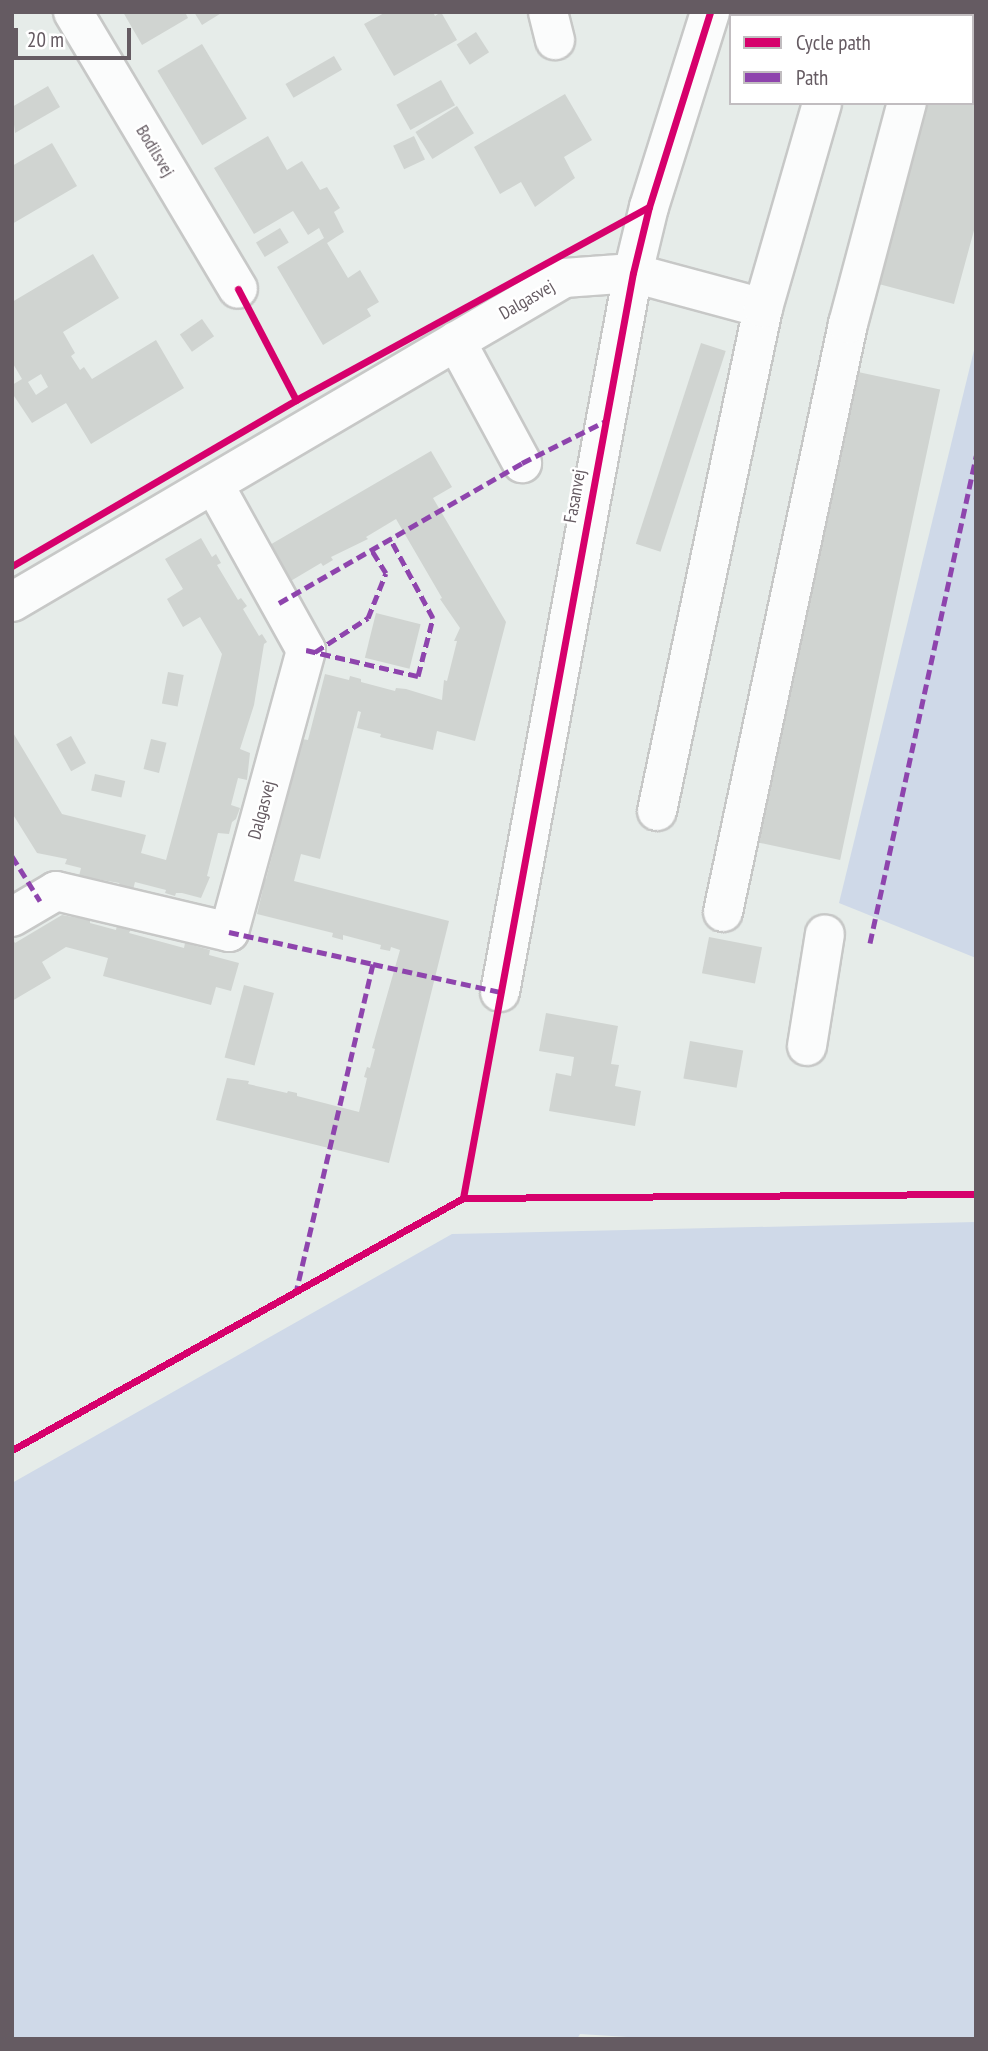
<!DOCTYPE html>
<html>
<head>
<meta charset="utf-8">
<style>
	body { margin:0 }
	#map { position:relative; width:988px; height:2051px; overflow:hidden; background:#e6ece9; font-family:"PT Sans Narrow",sans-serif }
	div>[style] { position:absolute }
	.green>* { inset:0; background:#cfd9e8 }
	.building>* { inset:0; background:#d0d4d1; transform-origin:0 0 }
	.roads { filter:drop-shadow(2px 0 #c7c8c7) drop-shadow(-2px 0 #c7c8c7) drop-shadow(0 2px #c7c8c7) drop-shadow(0 -2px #c7c8c7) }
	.minor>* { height:38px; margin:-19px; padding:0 19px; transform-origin:19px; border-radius:19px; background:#fbfcfc }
	.quiet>* { height:5px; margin-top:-2.5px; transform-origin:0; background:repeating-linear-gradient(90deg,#8e44ad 0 10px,transparent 0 15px) }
	.cycleway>* { height:7px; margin:-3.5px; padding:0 3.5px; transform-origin:3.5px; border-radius:3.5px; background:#d6006c }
	span { translate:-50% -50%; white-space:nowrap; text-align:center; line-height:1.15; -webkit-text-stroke:5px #fff; paint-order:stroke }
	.street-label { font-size:18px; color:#655b62 }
	.frame { position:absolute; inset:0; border:14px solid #655b62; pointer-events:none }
	.legend { position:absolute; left:729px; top:14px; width:245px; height:91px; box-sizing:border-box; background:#fff; border:2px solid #c1bdc0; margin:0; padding:9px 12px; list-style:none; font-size:21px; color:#655b62 }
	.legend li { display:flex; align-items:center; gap:14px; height:35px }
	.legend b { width:35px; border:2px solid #c1bdc0 }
	.scale { position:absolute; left:14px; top:28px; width:117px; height:32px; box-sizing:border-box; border:4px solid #655b62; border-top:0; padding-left:9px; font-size:21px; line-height:24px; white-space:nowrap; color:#655b62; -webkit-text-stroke:5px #fff; paint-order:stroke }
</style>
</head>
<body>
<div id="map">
	<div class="green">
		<div style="clip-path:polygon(976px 342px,976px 958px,839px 903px)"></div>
		<div style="clip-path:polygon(976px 1222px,976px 2039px,659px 2039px,580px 2034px,577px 2039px,12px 2039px,12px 1483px,452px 1234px)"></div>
	</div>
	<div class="building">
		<div style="clip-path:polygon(123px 12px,185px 12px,188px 18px,142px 45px)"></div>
		<div style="clip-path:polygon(194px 12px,223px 12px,202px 25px)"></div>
		<div style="clip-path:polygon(386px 12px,433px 12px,435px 16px,441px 12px,457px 40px,394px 76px,364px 24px)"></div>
		<div style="clip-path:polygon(948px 12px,976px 12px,976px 223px,954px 304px,875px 283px,924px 103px,972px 103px,972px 16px,948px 16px)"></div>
		<div style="left:476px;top:32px;width:24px;height:23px;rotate:57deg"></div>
		<div style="left:202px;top:44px;width:87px;height:52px;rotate:59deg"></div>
		<div style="left:334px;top:56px;width:16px;height:56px;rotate:60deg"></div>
		<div style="left:441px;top:80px;width:29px;height:51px;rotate:61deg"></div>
		<div style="clip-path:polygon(48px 86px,60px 107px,15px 133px,12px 107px)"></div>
		<div style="clip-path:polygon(565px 94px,592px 140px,564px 157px,575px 178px,535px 207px,521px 182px,500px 194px,474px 147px)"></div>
		<div style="left:457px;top:106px;width:32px;height:49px;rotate:58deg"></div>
		<div style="clip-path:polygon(268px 136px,287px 170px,302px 161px,320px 190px,327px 187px,340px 208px,334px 212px,344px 232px,327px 243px,348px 278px,360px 270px,379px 302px,367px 309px,371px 316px,323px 345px,277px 267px,324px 238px,319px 228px,308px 235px,293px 211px,254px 234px,214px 168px)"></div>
		<div style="left:414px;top:136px;width:26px;height:23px;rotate:65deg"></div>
		<div style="clip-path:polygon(52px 143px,77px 186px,12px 224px,12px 166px)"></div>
		<div style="left:280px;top:228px;width:17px;height:28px;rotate:59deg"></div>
		<div style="clip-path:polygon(evenodd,93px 254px,119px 298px,63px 332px,75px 353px,71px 356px,80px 370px,84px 367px,92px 379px,156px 340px,184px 388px,91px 444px,66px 403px,32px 423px,12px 393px,12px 385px,22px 379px,12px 362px,12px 302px,93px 254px,41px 374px,48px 387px,36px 395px,28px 382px,41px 374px)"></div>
		<div style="left:202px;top:319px;width:21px;height:27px;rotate:55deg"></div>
		<div style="left:701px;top:343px;width:26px;height:211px;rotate:18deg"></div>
		<div style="left:858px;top:372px;width:84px;height:481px;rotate:12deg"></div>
		<div style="clip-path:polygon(431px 451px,452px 487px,433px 498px,506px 622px,475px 741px,437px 731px,433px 750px,380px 737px,381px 734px,357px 728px,361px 712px,358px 711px,320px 859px,301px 854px,294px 881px,449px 921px,389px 1163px,216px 1120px,227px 1078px,249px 1081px,248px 1084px,287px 1093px,288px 1091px,297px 1093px,297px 1096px,359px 1112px,367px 1078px,364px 1077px,367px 1067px,370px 1068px,375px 1049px,372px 1048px,400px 950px,391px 947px,390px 951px,380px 949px,381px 945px,343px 935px,343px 940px,332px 937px,333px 933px,257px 914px,263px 889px,259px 888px,262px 878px,266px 879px,278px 833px,272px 832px,279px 806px,284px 807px,298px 752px,296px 738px,308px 740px,325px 674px,349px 680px,350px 676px,361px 679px,361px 682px,395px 691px,396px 688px,406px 689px,442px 700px,444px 680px,447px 681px,457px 641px,454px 641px,460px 628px,440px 599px,442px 598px,396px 519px,366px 537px,368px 539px,331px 557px,333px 560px,323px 566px,321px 563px,289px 582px,268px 546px)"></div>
		<div style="clip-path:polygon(201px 538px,212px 557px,216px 554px,221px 563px,217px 565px,238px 600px,241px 598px,247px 606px,243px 609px,259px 636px,262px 634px,267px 642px,264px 644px,254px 705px,240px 749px,250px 753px,247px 780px,238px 778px,231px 805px,240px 808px,236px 819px,232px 822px,229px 834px,218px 833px,207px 876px,210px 877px,201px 898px,182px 893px,176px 893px,175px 896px,165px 893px,166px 890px,135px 882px,133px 890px,121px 887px,119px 883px,79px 876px,81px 868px,65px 864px,67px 859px,37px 853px,12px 813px,12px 731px,62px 814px,146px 835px,141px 853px,166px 860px,222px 654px,200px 617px,183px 627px,167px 599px,183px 589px,165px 559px)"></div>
		<div style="left:376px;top:613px;width:46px;height:46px;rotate:14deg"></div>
		<div style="left:168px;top:672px;width:16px;height:32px;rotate:11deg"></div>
		<div style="left:71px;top:736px;width:31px;height:17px;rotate:61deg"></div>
		<div style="left:151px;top:739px;width:16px;height:31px;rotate:14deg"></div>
		<div style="left:95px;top:774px;width:31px;height:17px;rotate:13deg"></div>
		<div style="clip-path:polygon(62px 915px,90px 920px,90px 923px,116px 930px,117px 925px,131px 929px,129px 933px,184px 948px,185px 943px,210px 950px,209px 955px,239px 963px,231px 991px,216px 987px,211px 1005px,103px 976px,108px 958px,66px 947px,42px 962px,51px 978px,12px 1001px,12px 938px,15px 943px)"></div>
		<div style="left:709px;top:937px;width:54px;height:37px;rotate:11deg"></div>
		<div style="left:244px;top:985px;width:31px;height:75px;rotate:15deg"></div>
		<div style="clip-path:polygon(546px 1013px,618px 1026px,611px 1064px,619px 1065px,615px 1086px,641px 1091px,635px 1126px,549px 1111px,556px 1073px,571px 1076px,574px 1057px,539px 1051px)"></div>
		<div style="left:690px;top:1041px;width:54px;height:38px;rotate:10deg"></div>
	</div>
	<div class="roads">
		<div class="minor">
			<div style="left:73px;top:12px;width:322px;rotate:59.2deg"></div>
			<div style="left:548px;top:12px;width:29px;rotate:76deg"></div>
			<div style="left:847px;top:16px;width:4px;rotate:-76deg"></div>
			<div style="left:930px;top:16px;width:4px;rotate:-76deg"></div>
			<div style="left:456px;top:341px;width:139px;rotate:61.6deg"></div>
			<div style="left:12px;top:602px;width:640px;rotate:-30.41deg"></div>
			<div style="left:564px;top:278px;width:69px;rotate:-4.1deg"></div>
			<div style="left:633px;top:273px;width:135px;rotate:15.1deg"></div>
			<div style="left:657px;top:811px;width:514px;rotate:-78.1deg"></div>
			<div style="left:763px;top:308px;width:213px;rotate:-73.9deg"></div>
			<div style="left:723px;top:912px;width:601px;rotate:-78deg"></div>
			<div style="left:848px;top:324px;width:229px;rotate:-75.1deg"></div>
			<div style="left:12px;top:917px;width:51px;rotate:-30.6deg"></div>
			<div style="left:56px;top:891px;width:178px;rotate:13.3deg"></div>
			<div style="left:229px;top:932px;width:292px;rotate:-74.7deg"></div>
			<div style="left:306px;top:650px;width:189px;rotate:-119.1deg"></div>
			<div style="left:500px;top:992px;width:731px;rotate:-79.52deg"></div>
			<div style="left:633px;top:273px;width:68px;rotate:-76.4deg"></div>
			<div style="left:649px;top:207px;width:204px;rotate:-72.6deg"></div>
			<div style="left:807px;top:1046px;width:113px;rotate:-80.9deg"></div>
		</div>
	</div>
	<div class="quiet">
		<div style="left:279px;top:603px;width:280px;rotate:-29.9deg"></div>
		<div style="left:522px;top:463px;width:92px;rotate:-26.6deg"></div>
		<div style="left:306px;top:650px;width:115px;rotate:13.1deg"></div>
		<div style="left:418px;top:676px;width:60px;rotate:-75.5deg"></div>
		<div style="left:433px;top:618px;width:91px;rotate:-118.3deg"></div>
		<div style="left:315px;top:652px;width:63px;rotate:-32.7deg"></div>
		<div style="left:368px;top:618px;width:48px;rotate:-68.2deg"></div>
		<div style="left:386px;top:573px;width:28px;rotate:-122deg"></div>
		<div style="left:12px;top:856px;width:53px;rotate:58.1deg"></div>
		<div style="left:229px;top:932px;width:148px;rotate:12.5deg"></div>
		<div style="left:373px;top:964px;width:334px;rotate:103.2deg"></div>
		<div style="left:870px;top:943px;width:499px;rotate:-77.7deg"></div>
		<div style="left:373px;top:964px;width:130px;rotate:12.4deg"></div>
	</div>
	<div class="cycleway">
		<div style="left:238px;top:289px;width:125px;rotate:62.4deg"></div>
		<div style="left:12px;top:566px;width:329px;rotate:-30.3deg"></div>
		<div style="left:296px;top:400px;width:402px;rotate:-28.7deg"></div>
		<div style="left:463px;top:1198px;width:940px;rotate:-79.59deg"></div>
		<div style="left:633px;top:273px;width:68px;rotate:-76.4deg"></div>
		<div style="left:649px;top:207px;width:204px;rotate:-72.6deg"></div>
		<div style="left:12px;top:1450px;width:517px;rotate:-29.19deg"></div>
		<div style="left:463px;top:1198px;width:513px;rotate:-0.45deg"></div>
	</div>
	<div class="street-label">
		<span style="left:155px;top:151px;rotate:59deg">Bodilsvej</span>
		<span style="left:527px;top:300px;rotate:-30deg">Dalgasvej</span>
		<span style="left:575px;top:496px;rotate:-80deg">Fasanvej</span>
		<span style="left:262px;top:810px;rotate:-75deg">Dalgasvej</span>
	</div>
	<div class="frame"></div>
	<ul class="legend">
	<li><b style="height:9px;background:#d6006c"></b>Cycle path</li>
	<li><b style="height:9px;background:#8e44ad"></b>Path</li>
	</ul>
	<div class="scale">20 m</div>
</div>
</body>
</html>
